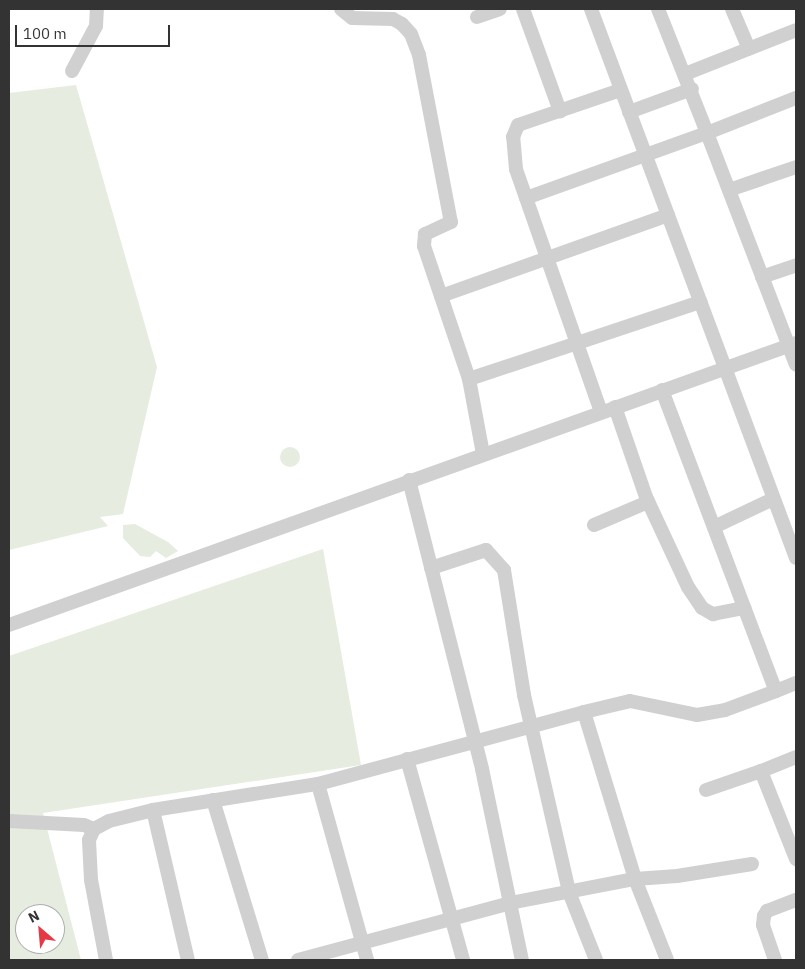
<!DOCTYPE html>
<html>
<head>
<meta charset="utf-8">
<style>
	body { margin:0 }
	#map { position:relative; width:805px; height:969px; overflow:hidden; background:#fff; font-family:"IBM Plex Sans",sans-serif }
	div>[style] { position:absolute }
	.green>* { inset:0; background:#e6ecdf }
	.round { border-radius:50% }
	.minor>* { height:14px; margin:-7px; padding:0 7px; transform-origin:7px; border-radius:7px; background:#d0d0d0 }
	span { translate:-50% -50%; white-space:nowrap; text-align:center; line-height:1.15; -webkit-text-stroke:5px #fff; paint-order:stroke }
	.frame { position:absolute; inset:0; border:10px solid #333; pointer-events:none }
	.north { position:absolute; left:15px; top:904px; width:50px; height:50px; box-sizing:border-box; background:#fff; border:1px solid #adadad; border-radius:50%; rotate:333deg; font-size:14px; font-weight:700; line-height:20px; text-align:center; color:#333 }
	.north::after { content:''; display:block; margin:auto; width:18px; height:22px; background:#e63946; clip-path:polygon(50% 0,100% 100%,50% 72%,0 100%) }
	.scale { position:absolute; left:15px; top:25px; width:155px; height:22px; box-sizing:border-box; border:2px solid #333; border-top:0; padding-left:6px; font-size:15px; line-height:18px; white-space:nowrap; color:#333; -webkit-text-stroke:4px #fff; paint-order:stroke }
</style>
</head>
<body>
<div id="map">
	<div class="green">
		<div style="clip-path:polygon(76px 85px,157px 367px,123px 514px,100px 517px,108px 526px,9px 550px,9px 93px)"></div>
		<div class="round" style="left:280px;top:447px;width:20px;height:20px"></div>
		<div style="clip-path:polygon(135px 524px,168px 542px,178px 551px,166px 558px,156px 551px,150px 557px,140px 556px,123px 538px,123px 525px)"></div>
		<div style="clip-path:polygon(evenodd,323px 549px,361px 765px,43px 813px,81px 960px,9px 960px,9px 656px,323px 549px,25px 914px,55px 914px,55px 944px,25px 944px,25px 914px)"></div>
	</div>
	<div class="minor">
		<div style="left:341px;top:9px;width:14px;rotate:39deg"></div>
		<div style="left:352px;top:18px;width:41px;rotate:1.4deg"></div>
		<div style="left:393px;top:19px;width:10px;rotate:29deg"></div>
		<div style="left:402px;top:24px;width:13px;rotate:48deg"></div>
		<div style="left:411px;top:34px;width:22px;rotate:69deg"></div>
		<div style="left:419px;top:55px;width:170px;rotate:79.2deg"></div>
		<div style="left:451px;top:222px;width:29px;rotate:155deg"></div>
		<div style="left:425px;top:234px;width:12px;rotate:95deg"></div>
		<div style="left:424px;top:246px;width:140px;rotate:71.3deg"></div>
		<div style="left:469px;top:379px;width:76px;rotate:79.4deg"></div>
		<div style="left:523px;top:9px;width:109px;rotate:70.1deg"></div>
		<div style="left:591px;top:9px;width:586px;rotate:69.52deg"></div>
		<div style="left:658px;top:9px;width:133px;rotate:68.4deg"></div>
		<div style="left:707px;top:133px;width:96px;rotate:-21.5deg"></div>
		<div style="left:732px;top:9px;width:43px;rotate:67deg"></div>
		<div style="left:477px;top:17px;width:24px;rotate:-19deg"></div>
		<div style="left:72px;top:71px;width:51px;rotate:-61.9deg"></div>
		<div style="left:96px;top:26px;width:17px;rotate:-87deg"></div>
		<div style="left:685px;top:74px;width:119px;rotate:-21.6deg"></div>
		<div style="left:629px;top:112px;width:67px;rotate:-20.1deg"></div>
		<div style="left:729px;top:190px;width:71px;rotate:-18.9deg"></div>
		<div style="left:526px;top:198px;width:192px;rotate:-19.8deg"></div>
		<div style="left:707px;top:133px;width:248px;rotate:69deg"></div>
		<div style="left:762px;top:277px;width:36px;rotate:-19deg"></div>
		<div style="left:441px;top:296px;width:241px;rotate:-19.6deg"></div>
		<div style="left:469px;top:379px;width:244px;rotate:-18.4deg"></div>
		<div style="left:662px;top:390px;width:322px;rotate:69.3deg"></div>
		<div style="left:776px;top:691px;width:22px;rotate:-22deg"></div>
		<div style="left:615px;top:407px;width:95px;rotate:71deg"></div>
		<div style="left:646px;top:497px;width:99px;rotate:65deg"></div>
		<div style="left:688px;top:587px;width:25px;rotate:56deg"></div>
		<div style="left:702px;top:608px;width:13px;rotate:29deg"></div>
		<div style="left:713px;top:614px;width:32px;rotate:-11deg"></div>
		<div style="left:601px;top:412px;width:257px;rotate:-109.3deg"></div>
		<div style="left:516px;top:169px;width:32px;rotate:-95deg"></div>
		<div style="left:513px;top:137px;width:13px;rotate:-67deg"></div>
		<div style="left:518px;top:125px;width:108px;rotate:-18.9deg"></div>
		<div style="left:409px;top:480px;width:298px;rotate:75.8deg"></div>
		<div style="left:482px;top:769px;width:195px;rotate:78.2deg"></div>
		<div style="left:594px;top:525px;width:59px;rotate:-23.1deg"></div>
		<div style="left:714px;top:527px;width:65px;rotate:-25.4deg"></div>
		<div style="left:431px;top:568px;width:58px;rotate:-18.1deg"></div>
		<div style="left:486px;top:550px;width:27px;rotate:48deg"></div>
		<div style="left:504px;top:570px;width:127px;rotate:80.9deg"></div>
		<div style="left:524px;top:695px;width:202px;rotate:77.1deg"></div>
		<div style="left:569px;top:892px;width:73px;rotate:68.3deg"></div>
		<div style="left:9px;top:625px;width:836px;rotate:-19.71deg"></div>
		<div style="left:584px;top:712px;width:47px;rotate:-13.4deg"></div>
		<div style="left:630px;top:701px;width:68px;rotate:11.8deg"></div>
		<div style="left:697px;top:715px;width:28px;rotate:-10deg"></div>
		<div style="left:725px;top:710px;width:54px;rotate:-20.4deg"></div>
		<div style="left:796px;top:757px;width:38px;rotate:158deg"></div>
		<div style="left:761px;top:771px;width:95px;rotate:68.3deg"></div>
		<div style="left:407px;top:759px;width:209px;rotate:74.4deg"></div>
		<div style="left:318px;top:784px;width:183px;rotate:74.4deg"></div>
		<div style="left:706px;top:790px;width:58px;rotate:-19.1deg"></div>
		<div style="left:213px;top:800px;width:167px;rotate:73deg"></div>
		<div style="left:153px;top:810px;width:154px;rotate:76.9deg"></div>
		<div style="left:9px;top:821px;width:75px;rotate:3.1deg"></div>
		<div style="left:84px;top:825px;width:11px;rotate:22deg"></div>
		<div style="left:106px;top:960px;width:81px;rotate:-100.6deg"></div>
		<div style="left:91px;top:880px;width:40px;rotate:-92.9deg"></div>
		<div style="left:89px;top:840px;width:12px;rotate:-66deg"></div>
		<div style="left:94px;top:829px;width:17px;rotate:-28deg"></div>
		<div style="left:109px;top:821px;width:45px;rotate:-14deg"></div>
		<div style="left:153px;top:810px;width:167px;rotate:-9deg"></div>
		<div style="left:318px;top:784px;width:276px;rotate:-15.1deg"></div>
		<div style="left:584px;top:712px;width:175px;rotate:73deg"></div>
		<div style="left:635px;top:879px;width:87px;rotate:68.4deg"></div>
		<div style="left:298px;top:960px;width:220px;rotate:-15deg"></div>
		<div style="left:510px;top:903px;width:127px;rotate:-10.9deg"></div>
		<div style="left:635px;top:879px;width:42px;rotate:-4.1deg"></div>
		<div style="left:677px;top:876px;width:76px;rotate:-9.1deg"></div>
		<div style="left:775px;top:960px;width:37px;rotate:-109deg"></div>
		<div style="left:763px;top:925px;width:9px;rotate:-84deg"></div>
		<div style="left:764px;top:916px;width:6px;rotate:-59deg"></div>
		<div style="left:767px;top:911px;width:31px;rotate:-21deg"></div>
	</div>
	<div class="frame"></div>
	<div class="north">N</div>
	<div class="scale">100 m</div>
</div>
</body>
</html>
